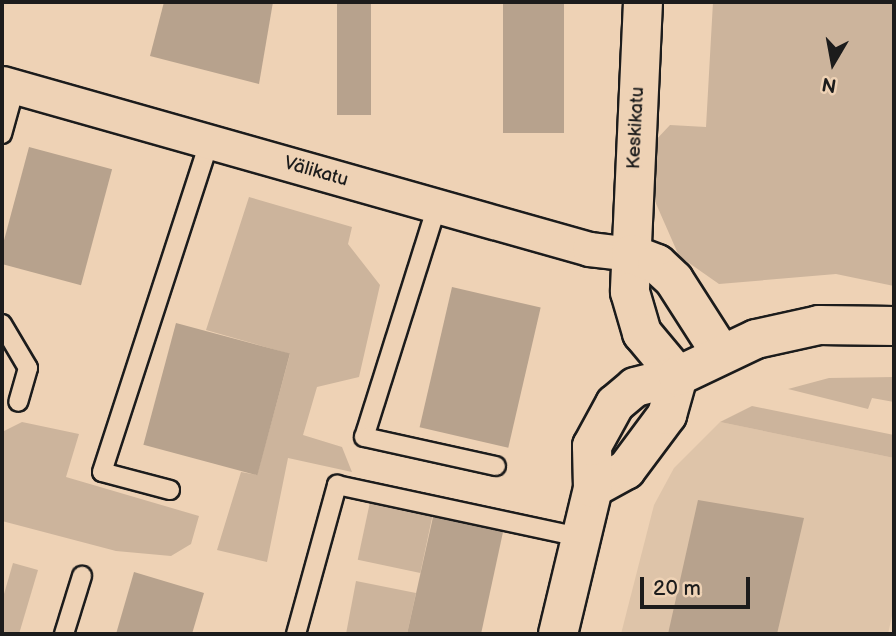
<!DOCTYPE html>
<html>
<head>
<meta charset="utf-8">
<style>
	body { margin:0 }
	#map { position:relative; width:896px; height:636px; overflow:hidden; background:#eed2b5; font-family:"Balsamiq Sans",sans-serif }
	div>[style] { position:absolute }
	.built>* { inset:0; background:#dec4a9 }
	.green>* { inset:0; background:#ccb49c; transform-origin:0 0 }
	.building>* { inset:0; background:#b7a28d; transform-origin:0 0 }
	.roads { filter:drop-shadow(2px 0 #1c1c1c) drop-shadow(-2px 0 #1c1c1c) drop-shadow(0 2px #1c1c1c) drop-shadow(0 -2px #1c1c1c) }
	.lane>* { height:18px; margin:-9px; padding:0 9px; transform-origin:9px; border-radius:9px; background:#eed2b5 }
	.street>* { height:33px; margin:-16.5px; padding:0 16.5px; transform-origin:16.5px; border-radius:16.5px; background:#eed2b5 }
	.secondary>* { height:38px; margin:-19px; padding:0 19px; transform-origin:19px; border-radius:19px; background:#eed2b5 }
	span { translate:-50% -50%; white-space:nowrap; text-align:center; line-height:1.15; -webkit-text-stroke:5px #eed2b5; paint-order:stroke }
	.street-label { font-size:19px; color:#1c1c1c }
	.frame { position:absolute; inset:0; border:4px solid #1c1c1c; pointer-events:none }
	.north { position:absolute; left:798px; top:28px; width:70px; height:70px; -webkit-text-stroke:5px #eed2b5; paint-order:stroke; rotate:190deg; font-size:19px; font-weight:700; line-height:28px; text-align:center; color:#1c1c1c }
	.north::after { content:''; display:block; margin:auto; width:24px; height:32px; background:#1c1c1c; clip-path:polygon(50% 0,100% 100%,50% 72%,0 100%) }
	.scale { position:absolute; left:640px; top:577px; width:110px; height:32px; box-sizing:border-box; border:4px solid #1c1c1c; border-top:0; padding-left:9px; font-size:21px; line-height:24px; white-space:nowrap; color:#1c1c1c; -webkit-text-stroke:5px #eed2b5; paint-order:stroke }
</style>
</head>
<body>
<div id="map">
	<div class="built">
		<div style="clip-path:polygon(720px 422px,894px 458px,894px 607px,888px 634px,621px 634px,654px 505px,674px 468px)"></div>
	</div>
	<div class="green">
		<div style="clip-path:polygon(713px 2px,894px 2px,894px 286px,836px 274px,719px 284px,679px 256px,650px 190px,653px 143px,670px 125px,706px 127px)"></div>
		<div style="clip-path:polygon(249px 197px,352px 227px,348px 244px,380px 285px,359px 377px,317px 387px,303px 435px,342px 447px,352px 472px,288px 458px,267px 562px,217px 550px,241px 472px,257px 475px,290px 354px,206px 330px)"></div>
		<div style="clip-path:polygon(894px 377px,894px 402px,872px 398px,868px 409px,788px 389px,829px 378px)"></div>
		<div style="clip-path:polygon(752px 406px,894px 435px,894px 458px,720px 422px)"></div>
		<div style="clip-path:polygon(22px 422px,79px 434px,66px 477px,199px 516px,191px 544px,171px 556px,116px 551px,2px 521px,2px 432px)"></div>
		<div style="left:370px;top:502px;width:64px;height:59px;rotate:12deg"></div>
		<div style="clip-path:polygon(13px 563px,38px 570px,19px 634px,2px 634px,2px 601px)"></div>
		<div style="clip-path:polygon(356px 581px,416px 593px,407px 634px,346px 634px)"></div>
	</div>
	<div class="building">
		<div style="clip-path:polygon(164px 2px,273px 2px,259px 84px,150px 56px)"></div>
		<div style="left:337px;top:2px;width:34px;height:113px"></div>
		<div style="left:503px;top:2px;width:61px;height:131px"></div>
		<div style="left:29px;top:147px;width:86px;height:120px;rotate:15deg"></div>
		<div style="left:452px;top:287px;width:91px;height:144px;rotate:13deg"></div>
		<div style="left:176px;top:323px;width:118px;height:126px;rotate:15deg"></div>
		<div style="clip-path:polygon(698px 500px,804px 518px,777px 634px,668px 634px)"></div>
		<div style="clip-path:polygon(433px 517px,503px 532px,481px 634px,407px 634px)"></div>
		<div style="clip-path:polygon(134px 572px,204px 593px,192px 634px,116px 634px)"></div>
	</div>
	<div class="roads">
		<div class="lane">
			<div style="left:2px;top:134px;width:49px;rotate:-74.5deg"></div>
			<div style="left:437px;top:206px;width:242px;rotate:107.5deg"></div>
			<div style="left:364px;top:437px;width:135px;rotate:12.4deg"></div>
			<div style="left:2px;top:324px;width:51px;rotate:59.4deg"></div>
			<div style="left:28px;top:368px;width:35px;rotate:106deg"></div>
			<div style="left:170px;top:490px;width:70px;rotate:-165.2deg"></div>
			<div style="left:102px;top:472px;width:347px;rotate:-72deg"></div>
			<div style="left:64px;top:634px;width:61px;rotate:-72.8deg"></div>
			<div style="left:296px;top:634px;width:155px;rotate:-74.6deg"></div>
			<div style="left:337px;top:485px;width:249px;rotate:12.1deg"></div>
		</div>
		<div class="street">
			<div style="left:2px;top:83px;width:610px;rotate:15.79deg"></div>
			<div style="left:589px;top:249px;width:42px;rotate:6.8deg"></div>
		</div>
		<div class="secondary">
			<div style="left:643px;top:2px;width:290px;rotate:92.6deg"></div>
			<div style="left:630px;top:292px;width:43px;rotate:73.7deg"></div>
			<div style="left:642px;top:333px;width:56px;rotate:50.1deg"></div>
			<div style="left:631px;top:254px;width:28px;rotate:21deg"></div>
			<div style="left:657px;top:264px;width:23px;rotate:43deg"></div>
			<div style="left:674px;top:280px;width:85px;rotate:57.4deg"></div>
			<div style="left:593px;top:488px;width:38px;rotate:-29deg"></div>
			<div style="left:626px;top:470px;width:69px;rotate:-53.3deg"></div>
			<div style="left:667px;top:415px;width:41px;rotate:-74.2deg"></div>
			<div style="left:558px;top:634px;width:150px;rotate:-76.5deg"></div>
			<div style="left:593px;top:488px;width:42px;rotate:-91.4deg"></div>
			<div style="left:592px;top:446px;width:48px;rotate:-61.3deg"></div>
			<div style="left:615px;top:404px;width:26px;rotate:-40deg"></div>
			<div style="left:635px;top:387px;width:44px;rotate:-14.3deg"></div>
			<div style="left:678px;top:376px;width:86px;rotate:-25.4deg"></div>
			<div style="left:756px;top:339px;width:65px;rotate:-12.5deg"></div>
			<div style="left:819px;top:325px;width:75px;rotate:0.8deg"></div>
		</div>
	</div>
	<div class="street-label">
		<span style="left:636px;top:128px;rotate:-87deg">Keskikatu</span>
		<span style="left:316px;top:172px;rotate:16deg">Välikatu</span>
	</div>
	<div class="frame"></div>
	<div class="north">N</div>
	<div class="scale">20 m</div>
</div>
</body>
</html>
